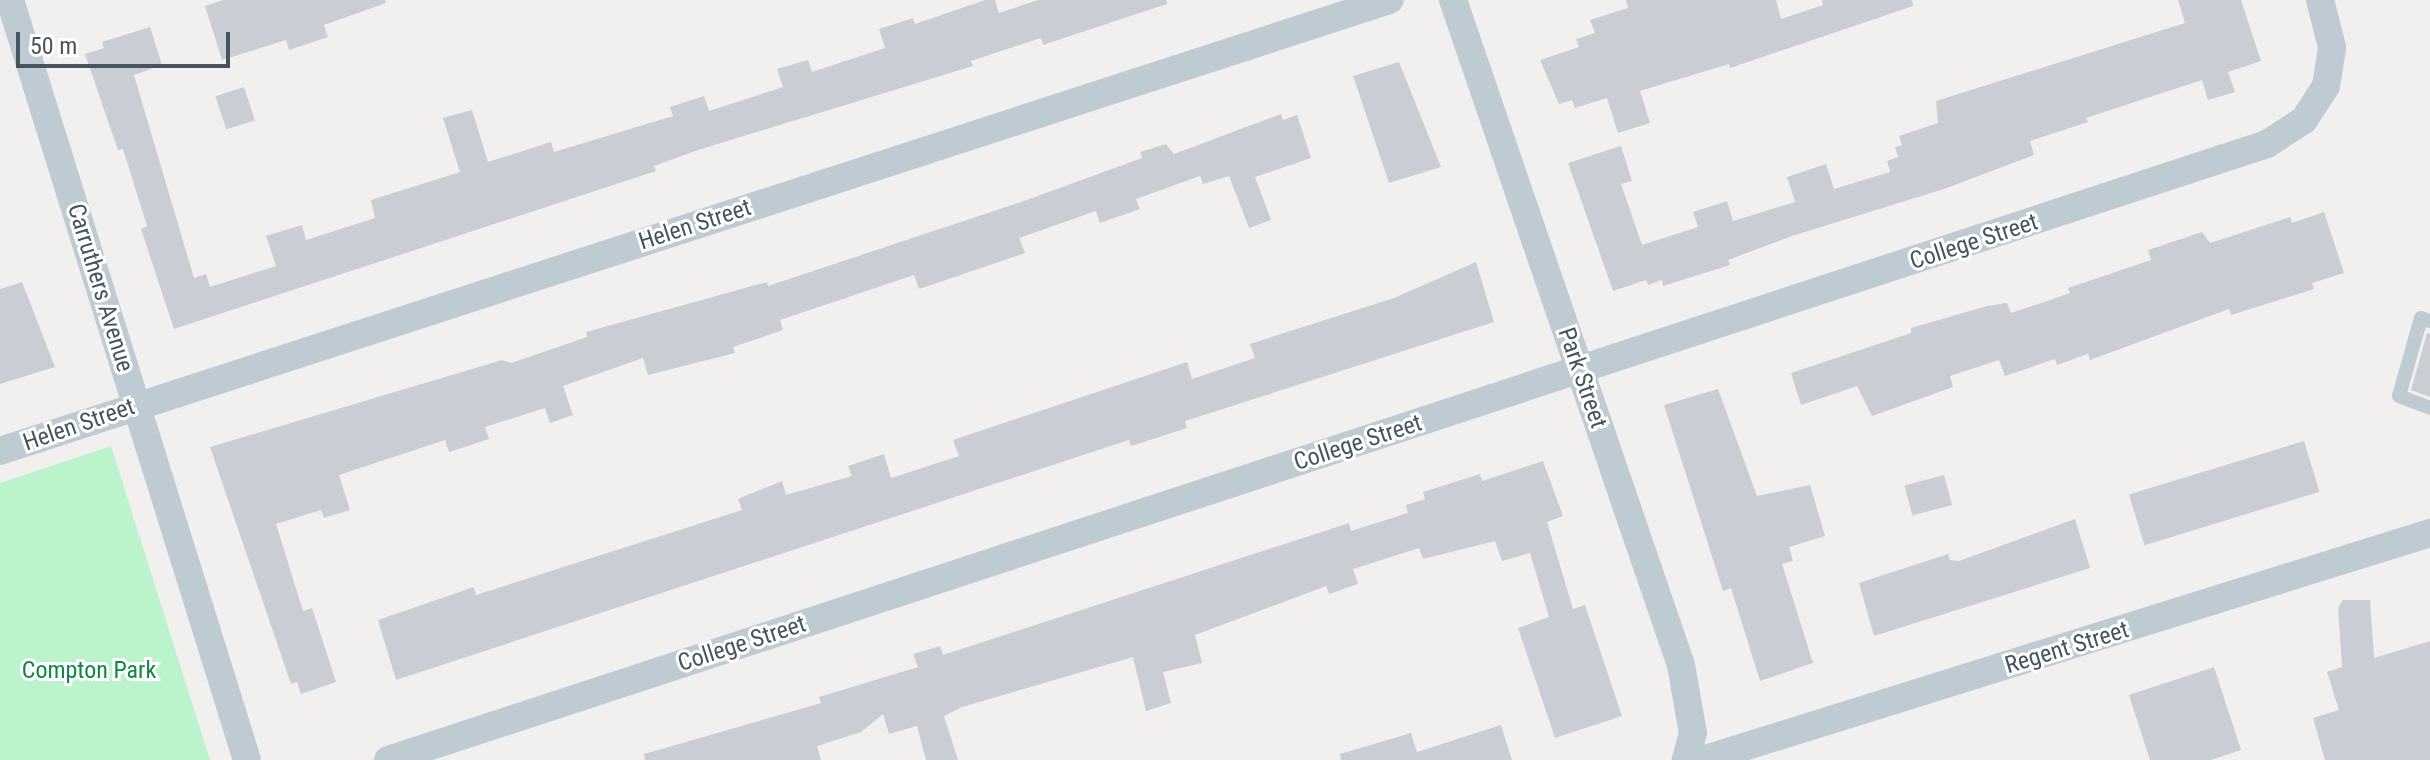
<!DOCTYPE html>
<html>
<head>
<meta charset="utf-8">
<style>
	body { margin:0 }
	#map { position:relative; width:2430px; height:760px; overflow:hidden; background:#f2efef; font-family:"Roboto Condensed",sans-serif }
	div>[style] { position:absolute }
	.green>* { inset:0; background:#baf3cc }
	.building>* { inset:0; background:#caced4; transform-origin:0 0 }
	.lane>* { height:14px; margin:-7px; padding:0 7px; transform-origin:7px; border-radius:7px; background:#becbd2 }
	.street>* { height:28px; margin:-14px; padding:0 14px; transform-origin:14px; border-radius:14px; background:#becbd2 }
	span { translate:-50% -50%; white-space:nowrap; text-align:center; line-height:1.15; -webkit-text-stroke:6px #fff; paint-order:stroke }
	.street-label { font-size:24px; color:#45545e }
	.park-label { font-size:24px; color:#0f8642 }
	.scale { position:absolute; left:16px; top:32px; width:214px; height:36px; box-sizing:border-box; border:4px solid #45545e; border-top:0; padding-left:10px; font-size:24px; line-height:28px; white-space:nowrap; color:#45545e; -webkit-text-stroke:6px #fff; paint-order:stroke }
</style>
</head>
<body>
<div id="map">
	<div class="green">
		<div style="clip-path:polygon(111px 446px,210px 760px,0 760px,0 483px)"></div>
	</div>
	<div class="building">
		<div style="clip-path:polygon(223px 0,385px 0,386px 3px,324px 25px,328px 37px,289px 50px,286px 40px,222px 60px,205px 6px)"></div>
		<div style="clip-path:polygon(985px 0,995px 0,999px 13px,1038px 0,1166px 0,1167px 4px,1043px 45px,1041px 38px,971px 61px,973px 66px,698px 150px,654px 166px,656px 171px,174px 329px,141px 229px,147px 226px,123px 149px,118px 150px,85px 54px,104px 48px,102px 42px,150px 27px,162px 65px,134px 75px,194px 278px,206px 274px,210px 287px,276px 266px,266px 236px,302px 225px,306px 240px,375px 218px,371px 200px,460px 172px,443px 118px,472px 110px,488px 162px,551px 142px,554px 152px,673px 116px,670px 107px,704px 96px,709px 111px,783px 87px,777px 69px,808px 60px,812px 72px,885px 48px,879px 29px,913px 18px,915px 24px)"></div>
		<div style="clip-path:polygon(1626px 0,1776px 0,1781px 19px,1823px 5px,1822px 0,1912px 0,1913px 6px,1730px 68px,1729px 64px,1640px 91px,1650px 123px,1618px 133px,1607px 98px,1575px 108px,1572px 100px,1559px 104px,1540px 60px,1579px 47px,1576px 39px,1595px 33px,1590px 20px,1628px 8px)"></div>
		<div style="clip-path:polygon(2178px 0,2241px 0,2261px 61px,2228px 72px,2235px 92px,2208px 100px,2202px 80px,2086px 118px,2088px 122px,2030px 141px,2034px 155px,1944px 189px,1792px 236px,1728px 260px,1730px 265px,1663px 286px,1662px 280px,1648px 285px,1646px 280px,1613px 291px,1568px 163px,1621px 146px,1632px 181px,1621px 184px,1642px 245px,1698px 227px,1693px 212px,1727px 201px,1733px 221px,1795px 202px,1787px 177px,1826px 164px,1834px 189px,1890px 172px,1887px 161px,1898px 157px,1895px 147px,1902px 145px,1899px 136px,1938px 123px,1936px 101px,2185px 23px)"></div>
		<div style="clip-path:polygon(1399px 62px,1441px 167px,1389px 183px,1353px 76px)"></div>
		<div style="left:244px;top:87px;width:35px;height:30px;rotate:72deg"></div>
		<div style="clip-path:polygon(1281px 114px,1283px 120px,1297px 115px,1311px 158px,1255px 177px,1271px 220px,1249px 228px,1229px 176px,1203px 184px,1200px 176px,1136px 199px,1140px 209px,1100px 223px,1096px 211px,1019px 238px,1025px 253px,996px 263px,919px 289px,914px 275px,780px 320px,783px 330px,733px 347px,735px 353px,648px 375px,643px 358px,563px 386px,573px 415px,550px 423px,545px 408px,485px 427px,489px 439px,449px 452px,445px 440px,339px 475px,350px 510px,324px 518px,321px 510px,276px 524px,303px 611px,312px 608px,336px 682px,301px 694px,297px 682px,291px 684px,210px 447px,502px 360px,511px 363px,587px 337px,586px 332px,767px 282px,768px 286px,1021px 202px,1142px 158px,1140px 152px,1166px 144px,1174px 154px)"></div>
		<div style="clip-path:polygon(2324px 212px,2344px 273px,2312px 283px,2314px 289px,2231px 315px,2229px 309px,2090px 360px,2088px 354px,2057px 365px,2055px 359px,2005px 376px,1999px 360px,1950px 376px,1953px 387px,1872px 416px,1857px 386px,1801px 405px,1791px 373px,1911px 333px,1911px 328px,1987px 306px,2007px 303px,2011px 313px,2070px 293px,2068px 288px,2151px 260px,2148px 250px,2202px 232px,2210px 243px,2290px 217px,2292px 223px)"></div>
		<div style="clip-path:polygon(1476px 262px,1494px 322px,1204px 415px,1185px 421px,1187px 428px,1131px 446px,1129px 440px,396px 680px,378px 620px,474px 587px,476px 595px,742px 510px,738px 499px,782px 481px,786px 495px,852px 476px,848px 466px,884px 454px,891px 478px,959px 456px,953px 440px,1187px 362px,1192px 379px,1255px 358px,1250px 344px,1394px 298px)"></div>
		<div style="clip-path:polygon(22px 282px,55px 367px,0 384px,0 289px)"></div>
		<div style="clip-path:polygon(2427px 333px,2430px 334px,2430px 397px,2411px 390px)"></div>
		<div style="clip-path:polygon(1718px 389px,1757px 496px,1810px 485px,1825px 536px,1789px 547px,1793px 561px,1782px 564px,1813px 663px,1760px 681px,1731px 588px,1723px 591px,1664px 405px)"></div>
		<div style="left:2304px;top:441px;width:53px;height:183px;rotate:73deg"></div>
		<div style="clip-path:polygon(1543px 461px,1563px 516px,1547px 522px,1573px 609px,1585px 605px,1622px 716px,1555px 738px,1518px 628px,1549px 617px,1530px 553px,1502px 561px,1495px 541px,1423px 559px,1419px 548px,1353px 569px,1358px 584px,1329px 594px,1326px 586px,1195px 635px,1202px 663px,1163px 672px,1171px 703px,1146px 711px,1133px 657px,962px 707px,944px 716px,958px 760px,926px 760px,917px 726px,889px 734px,883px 714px,861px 732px,817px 746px,821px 760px,645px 760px,644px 754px,821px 703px,819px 697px,918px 667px,913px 654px,940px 646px,943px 655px,1349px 523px,1351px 531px,1408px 513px,1406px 505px,1425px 499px,1423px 492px,1480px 474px,1482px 481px)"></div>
		<div style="left:1944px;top:475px;width:31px;height:41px;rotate:75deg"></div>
		<div style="clip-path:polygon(2075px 519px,2090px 568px,1874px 636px,1859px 583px,1948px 554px,1950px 560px,1959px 561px)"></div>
		<div style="clip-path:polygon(2343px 600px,2370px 600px,2374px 658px,2430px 641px,2430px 760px,2325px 760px,2313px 718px,2339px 710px,2327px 672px,2342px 667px,2338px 608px)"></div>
		<div style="clip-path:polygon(2214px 667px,2241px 750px,2211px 760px,2150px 760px,2129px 695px)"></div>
		<div style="clip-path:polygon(1501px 725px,1512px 760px,1341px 760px,1340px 754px,1411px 733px,1417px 752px)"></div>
	</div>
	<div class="lane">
		<div style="left:2430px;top:321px;width:9px;rotate:-162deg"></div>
		<div style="left:2421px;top:318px;width:81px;rotate:105.8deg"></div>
		<div style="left:2399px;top:396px;width:33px;rotate:21deg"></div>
	</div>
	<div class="street">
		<div style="left:10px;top:0;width:796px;rotate:72.68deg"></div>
		<div style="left:1453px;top:0;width:703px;rotate:71.08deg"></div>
		<div style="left:1681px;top:665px;width:69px;rotate:80deg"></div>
		<div style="left:1693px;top:733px;width:28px;rotate:105deg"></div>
		<div style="left:0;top:451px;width:1461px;rotate:-17.98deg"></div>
		<div style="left:388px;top:760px;width:1977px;rotate:-18.15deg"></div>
		<div style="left:2267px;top:144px;width:44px;rotate:-33deg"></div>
		<div style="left:2304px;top:120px;width:40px;rotate:-57.1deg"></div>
		<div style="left:2326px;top:86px;width:39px;rotate:-81deg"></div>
		<div style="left:2332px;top:47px;width:49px;rotate:-104.3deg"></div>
		<div style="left:1702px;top:760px;width:763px;rotate:-17.32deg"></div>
	</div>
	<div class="street-label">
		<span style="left:695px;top:225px;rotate:-18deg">Helen Street</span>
		<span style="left:1974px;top:242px;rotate:-18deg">College Street</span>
		<span style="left:100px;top:288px;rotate:73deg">Carruthers Avenue</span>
		<span style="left:1582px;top:378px;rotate:71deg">Park Street</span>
		<span style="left:79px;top:425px;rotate:-19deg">Helen Street</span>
		<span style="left:1358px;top:443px;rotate:-18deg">College Street</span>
		<span style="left:742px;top:644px;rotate:-18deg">College Street</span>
		<span style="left:2067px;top:648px;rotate:-17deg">Regent Street</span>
	</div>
	<div class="park-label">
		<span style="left:89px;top:671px">Compton Park</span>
	</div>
	<div class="scale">50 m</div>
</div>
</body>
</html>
